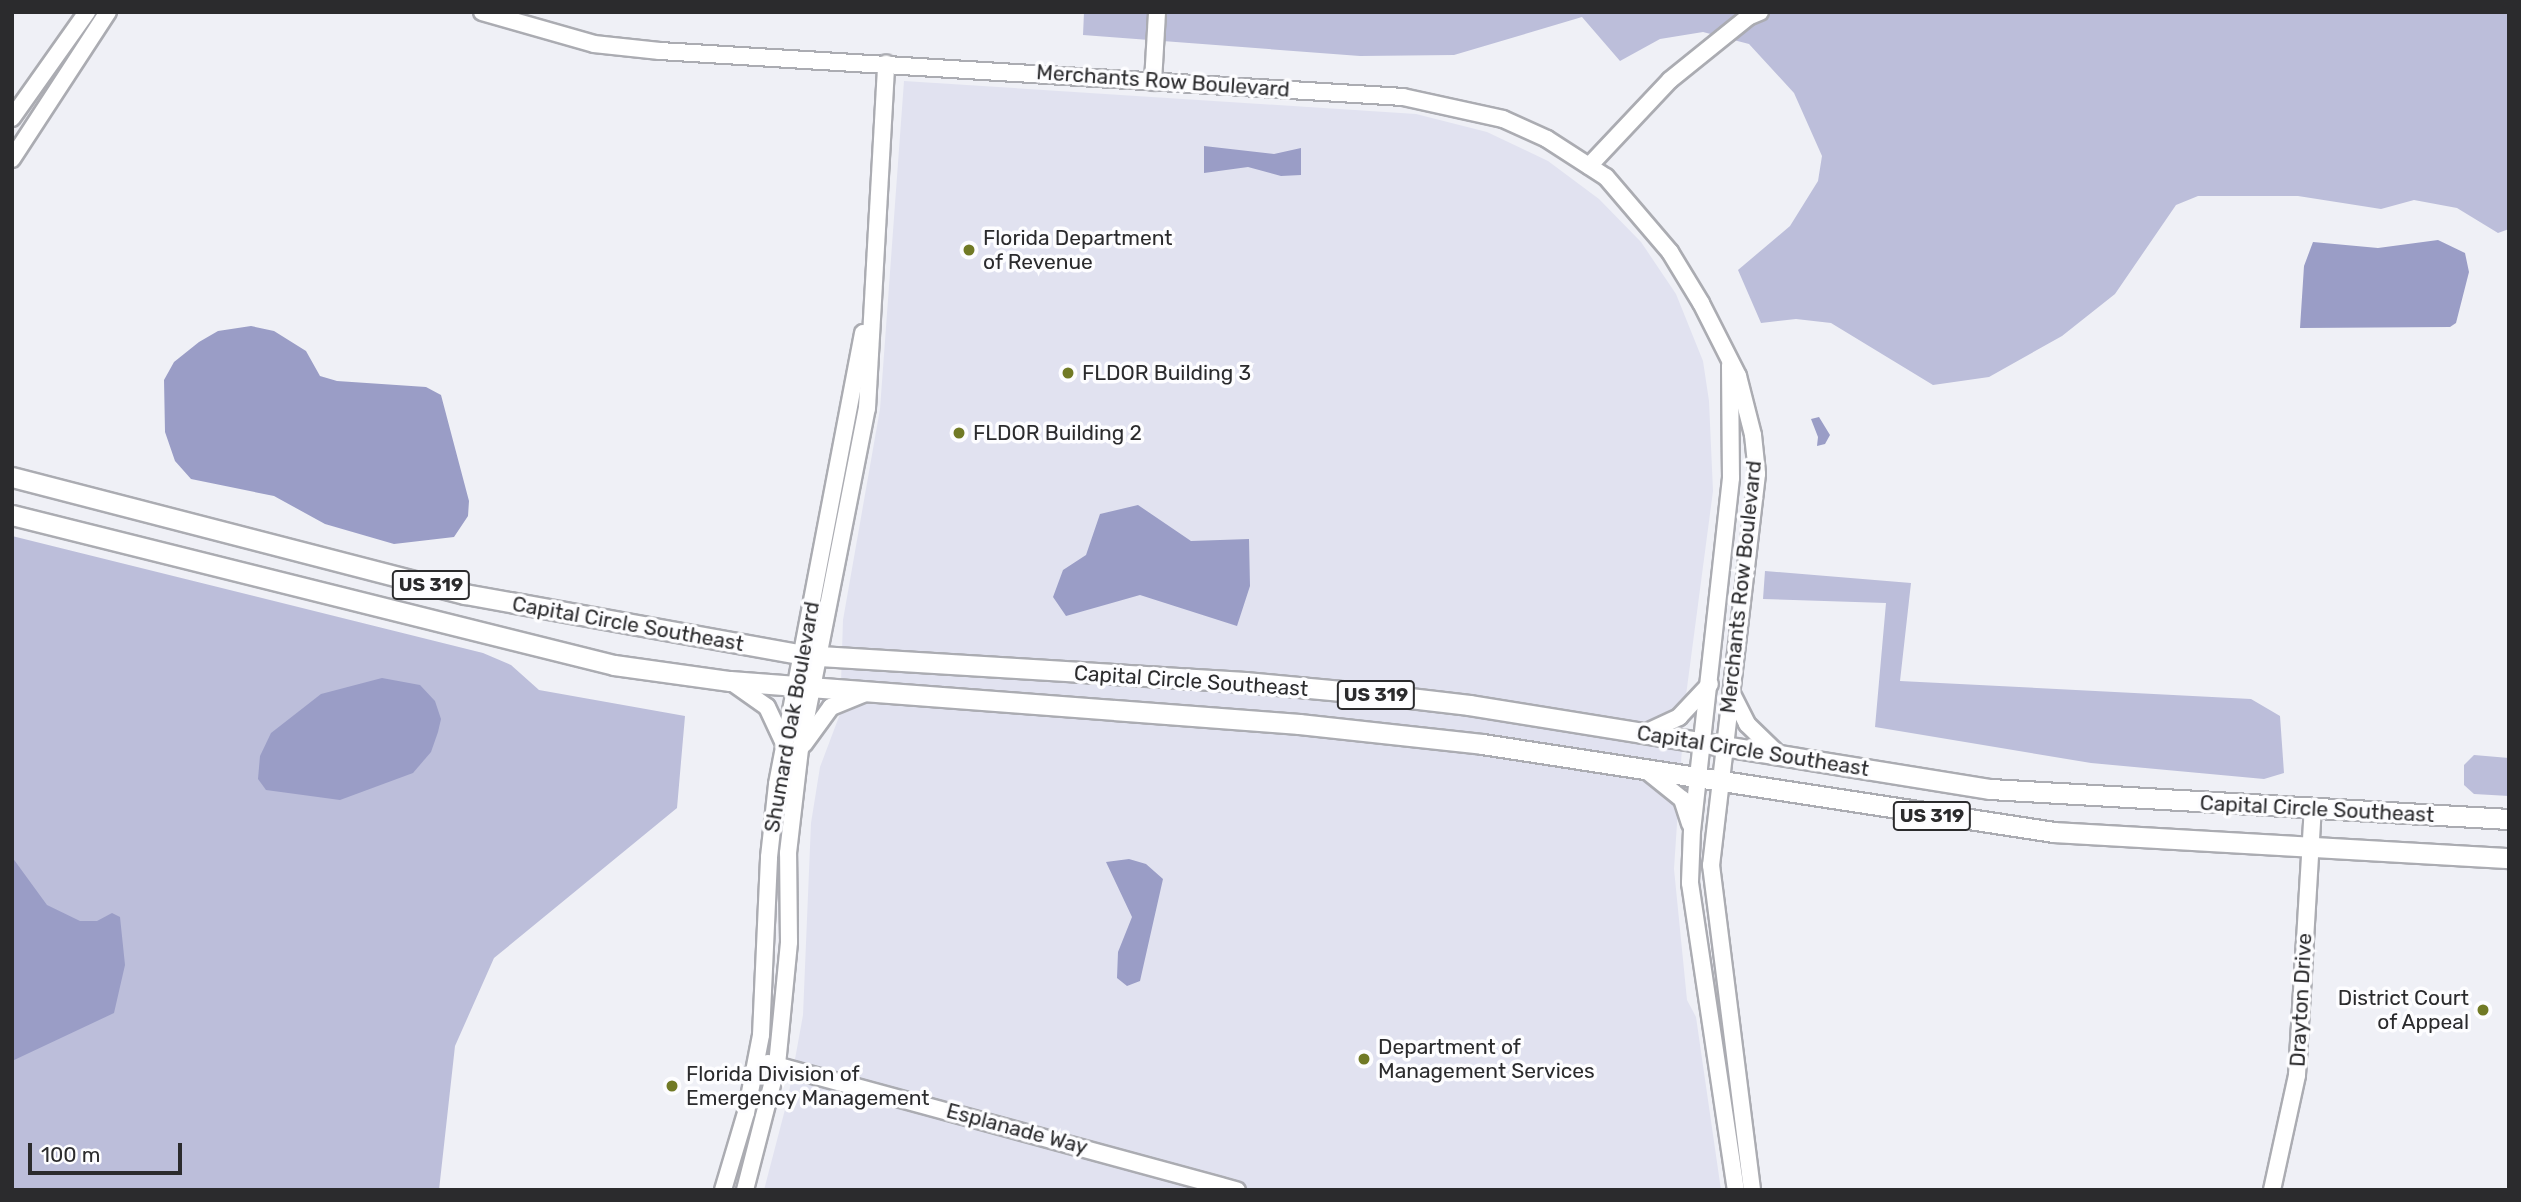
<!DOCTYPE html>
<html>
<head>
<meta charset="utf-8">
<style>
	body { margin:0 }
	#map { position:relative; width:2521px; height:1202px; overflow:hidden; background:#eff0f6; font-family:Rubik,sans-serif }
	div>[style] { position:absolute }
	.built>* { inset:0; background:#e1e2f0 }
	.green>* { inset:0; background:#bcbeda }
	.water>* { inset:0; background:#9a9dc6 }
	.roads { filter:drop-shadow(2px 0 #abacb2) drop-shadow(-2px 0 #abacb2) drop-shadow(0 2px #abacb2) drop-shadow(0 -2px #abacb2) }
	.minor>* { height:16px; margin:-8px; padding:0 8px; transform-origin:8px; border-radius:8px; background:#fff }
	.major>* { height:19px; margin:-9.5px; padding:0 9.5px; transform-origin:9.5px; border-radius:9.5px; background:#fff }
	.dots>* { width:19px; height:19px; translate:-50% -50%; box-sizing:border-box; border:4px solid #fdfdff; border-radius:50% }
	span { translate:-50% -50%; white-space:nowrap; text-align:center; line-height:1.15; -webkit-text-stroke:7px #fdfdff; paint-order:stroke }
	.shield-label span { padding:2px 5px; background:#fdfdff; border:2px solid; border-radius:5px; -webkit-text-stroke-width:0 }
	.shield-label { font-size:19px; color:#2b2b2d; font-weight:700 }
	.street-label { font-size:21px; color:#2b2b2d }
	.poi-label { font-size:21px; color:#2b2b2d }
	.left { translate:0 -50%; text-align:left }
	.right { translate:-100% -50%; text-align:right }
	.frame { position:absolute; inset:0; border:14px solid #2b2b2d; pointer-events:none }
	.scale { position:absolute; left:28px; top:1143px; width:154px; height:32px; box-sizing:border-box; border:4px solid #2b2b2d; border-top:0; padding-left:9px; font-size:21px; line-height:24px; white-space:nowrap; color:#2b2b2d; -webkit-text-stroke:5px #fdfdff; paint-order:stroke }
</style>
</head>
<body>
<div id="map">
	<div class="built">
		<div style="clip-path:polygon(904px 81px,1416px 114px,1487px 132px,1548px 161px,1599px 199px,1641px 242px,1676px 294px,1703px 361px,1709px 401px,1713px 491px,1685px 703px,1674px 869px,1687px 1000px,1696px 1017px,1721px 1190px,764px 1190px,788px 1098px,803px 1015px,811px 823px,820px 767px,840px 714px,843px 620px,880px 409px)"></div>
	</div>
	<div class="green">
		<div style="clip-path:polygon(1084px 12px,2509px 12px,2509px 229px,2498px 233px,2457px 208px,2414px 200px,2381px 209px,2298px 196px,2198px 196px,2176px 205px,2115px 294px,2062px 336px,1989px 377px,1933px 385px,1831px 323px,1796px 319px,1761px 323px,1738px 270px,1790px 226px,1818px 181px,1822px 156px,1794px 93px,1749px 44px,1703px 32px,1660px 39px,1620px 61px,1582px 17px,1454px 55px,1360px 56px,1083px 35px)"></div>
		<div style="clip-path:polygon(12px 536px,483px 653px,511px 665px,539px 690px,685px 716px,677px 808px,494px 958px,455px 1046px,439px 1190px,12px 1190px)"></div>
		<div style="clip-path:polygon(1765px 571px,1911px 583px,1900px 681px,2251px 699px,2280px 716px,2284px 773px,2264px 779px,2091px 763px,1875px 727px,1886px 603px,1763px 599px)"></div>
		<div style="clip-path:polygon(2474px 755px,2509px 758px,2509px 796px,2474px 794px,2464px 785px,2464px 765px)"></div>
	</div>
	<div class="water">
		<div style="clip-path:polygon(1204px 146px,1274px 154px,1301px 148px,1301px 175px,1281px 176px,1248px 167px,1204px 173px)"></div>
		<div style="clip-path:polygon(2438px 240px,2465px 253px,2469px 272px,2456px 323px,2450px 327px,2300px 328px,2304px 266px,2313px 242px,2378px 248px)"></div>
		<div style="clip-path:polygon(251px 326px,274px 331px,306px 351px,320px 376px,337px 381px,426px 387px,441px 395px,469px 501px,468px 516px,454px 537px,394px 544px,325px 524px,274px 496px,191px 479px,175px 461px,165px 432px,164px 380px,174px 362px,199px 342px,218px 331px)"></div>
		<div style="clip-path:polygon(1819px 417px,1830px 435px,1825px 444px,1817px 446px,1818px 437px,1811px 419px)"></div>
		<div style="clip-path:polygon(1138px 505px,1191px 541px,1249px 539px,1250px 586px,1237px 626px,1140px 595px,1066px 616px,1053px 597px,1063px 570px,1086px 555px,1100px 514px)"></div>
		<div style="clip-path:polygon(382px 678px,420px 685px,435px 701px,441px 719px,438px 732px,431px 752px,413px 773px,340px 800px,266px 790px,258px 779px,260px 756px,271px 733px,321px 694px)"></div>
		<div style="clip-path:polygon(12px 857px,47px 905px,80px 921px,97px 921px,112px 913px,120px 917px,125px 965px,114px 1013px,12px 1061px)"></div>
		<div style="clip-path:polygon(1129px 859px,1146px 864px,1163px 879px,1140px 981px,1127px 986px,1117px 978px,1118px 952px,1132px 917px,1106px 862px)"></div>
	</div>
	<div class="roads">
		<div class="minor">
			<div style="left:482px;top:12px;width:116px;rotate:15.9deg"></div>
			<div style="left:594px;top:44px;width:66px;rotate:6.1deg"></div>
			<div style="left:660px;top:51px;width:744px;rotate:3.54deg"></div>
			<div style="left:1403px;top:97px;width:102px;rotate:12.4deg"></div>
			<div style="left:1503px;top:119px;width:48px;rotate:24.4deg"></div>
			<div style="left:1547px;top:139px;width:70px;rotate:32.8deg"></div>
			<div style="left:1606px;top:177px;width:99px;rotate:49.5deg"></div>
			<div style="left:1670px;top:252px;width:60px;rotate:58.7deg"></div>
			<div style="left:1701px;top:303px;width:82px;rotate:63.1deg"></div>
			<div style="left:1738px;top:376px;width:61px;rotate:75.7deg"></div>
			<div style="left:1753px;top:435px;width:39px;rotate:84deg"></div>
			<div style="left:1757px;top:474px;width:394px;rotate:96.7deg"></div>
			<div style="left:1711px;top:865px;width:328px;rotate:82.8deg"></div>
			<div style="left:1153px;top:82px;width:70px;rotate:-86.7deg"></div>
			<div style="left:12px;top:118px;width:130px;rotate:-54.7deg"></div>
			<div style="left:12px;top:159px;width:176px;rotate:-56.9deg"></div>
			<div style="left:1589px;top:166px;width:118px;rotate:-46.7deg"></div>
			<div style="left:1670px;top:80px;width:100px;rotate:-38.9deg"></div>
			<div style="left:1748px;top:17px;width:13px;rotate:-23deg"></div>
			<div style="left:1730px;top:365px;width:113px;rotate:89.5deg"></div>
			<div style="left:1731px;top:478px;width:354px;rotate:96.3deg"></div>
			<div style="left:1692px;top:830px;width:53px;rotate:92.2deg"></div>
			<div style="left:1690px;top:883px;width:310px;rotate:81.5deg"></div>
			<div style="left:730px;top:681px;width:45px;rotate:35.1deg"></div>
			<div style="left:767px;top:707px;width:40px;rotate:65deg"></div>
			<div style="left:1732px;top:694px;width:34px;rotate:63deg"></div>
			<div style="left:1747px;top:724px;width:45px;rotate:44.1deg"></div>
			<div style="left:1645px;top:733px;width:38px;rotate:-25deg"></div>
			<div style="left:1679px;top:717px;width:45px;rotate:-46.8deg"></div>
			<div style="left:804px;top:744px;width:46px;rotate:-53.9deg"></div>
			<div style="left:831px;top:707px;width:35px;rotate:-22deg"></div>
			<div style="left:1647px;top:771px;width:45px;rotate:38.7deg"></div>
			<div style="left:1682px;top:799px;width:26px;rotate:72deg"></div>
			<div style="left:768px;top:1063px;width:486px;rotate:15.2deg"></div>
			<div style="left:723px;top:1190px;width:80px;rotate:-73.4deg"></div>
			<div style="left:746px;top:1113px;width:79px;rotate:-79.1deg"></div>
			<div style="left:761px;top:1035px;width:178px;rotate:-87.4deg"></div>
			<div style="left:769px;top:857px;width:73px;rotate:-83.7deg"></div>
			<div style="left:777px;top:784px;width:459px;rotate:-79.2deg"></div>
			<div style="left:745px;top:1190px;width:129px;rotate:-75.6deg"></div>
			<div style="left:777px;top:1065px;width:124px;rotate:-84.4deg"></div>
			<div style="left:789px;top:942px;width:89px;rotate:-90.6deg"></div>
			<div style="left:788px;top:853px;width:105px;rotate:-83.4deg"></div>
			<div style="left:800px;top:749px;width:348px;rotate:-78.9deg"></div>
			<div style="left:867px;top:408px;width:345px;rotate:-86.8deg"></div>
			<div style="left:2272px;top:1190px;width:118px;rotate:-77.7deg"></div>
			<div style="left:2297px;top:1075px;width:267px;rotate:-86.6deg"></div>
		</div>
		<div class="major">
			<div style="left:12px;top:477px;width:468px;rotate:14.5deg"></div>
			<div style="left:465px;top:594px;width:343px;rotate:10.2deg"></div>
			<div style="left:803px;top:655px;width:443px;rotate:3.5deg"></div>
			<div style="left:1245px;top:682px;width:140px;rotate:5.3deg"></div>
			<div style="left:1384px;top:695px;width:86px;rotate:6.7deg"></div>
			<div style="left:1469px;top:705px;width:528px;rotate:9.16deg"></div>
			<div style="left:1990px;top:789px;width:520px;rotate:3.31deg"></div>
			<div style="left:12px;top:515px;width:620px;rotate:13.99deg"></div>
			<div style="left:614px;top:665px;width:117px;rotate:7.9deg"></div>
			<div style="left:730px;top:681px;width:571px;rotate:4.32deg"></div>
			<div style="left:1299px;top:724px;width:184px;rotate:6.2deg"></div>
			<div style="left:1482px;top:744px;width:579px;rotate:8.75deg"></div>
			<div style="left:2054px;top:832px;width:456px;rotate:3.3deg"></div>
		</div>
	</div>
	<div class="dots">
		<div style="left:969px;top:250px;background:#717a25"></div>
		<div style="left:1068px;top:373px;background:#717a25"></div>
		<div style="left:959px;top:433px;background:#717a25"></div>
		<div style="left:2483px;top:1010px;background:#717a25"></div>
		<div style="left:1364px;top:1059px;background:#717a25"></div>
		<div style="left:672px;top:1086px;background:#717a25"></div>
	</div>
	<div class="shield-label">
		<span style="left:431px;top:585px">US 319</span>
		<span style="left:1376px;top:695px">US 319</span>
		<span style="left:1932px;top:816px">US 319</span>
	</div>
	<div class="street-label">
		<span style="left:1163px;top:81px;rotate:4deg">Merchants Row Boulevard</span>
		<span style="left:1741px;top:587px;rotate:-84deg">Merchants Row Boulevard</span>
		<span style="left:628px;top:624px;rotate:10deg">Capital Circle Southeast</span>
		<span style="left:1191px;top:681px;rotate:4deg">Capital Circle Southeast</span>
		<span style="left:792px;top:717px;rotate:-80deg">Shumard Oak Boulevard</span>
		<span style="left:1753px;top:751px;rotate:9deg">Capital Circle Southeast</span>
		<span style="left:2317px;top:809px;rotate:3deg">Capital Circle Southeast</span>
		<span style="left:2301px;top:1000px;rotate:-87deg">Drayton Drive</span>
		<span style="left:1017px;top:1129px;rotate:15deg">Esplanade Way</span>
	</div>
	<div class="poi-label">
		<span class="left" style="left:983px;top:250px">Florida Department<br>of Revenue</span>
		<span class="left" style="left:1082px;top:373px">FLDOR Building 3</span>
		<span class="left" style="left:973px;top:433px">FLDOR Building 2</span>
		<span class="right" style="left:2469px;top:1010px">District Court<br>of Appeal</span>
		<span class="left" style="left:1378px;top:1059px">Department of<br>Management Services</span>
		<span class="left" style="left:686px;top:1086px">Florida Division of<br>Emergency Management</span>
	</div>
	<div class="frame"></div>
	<div class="scale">100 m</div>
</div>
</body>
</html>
